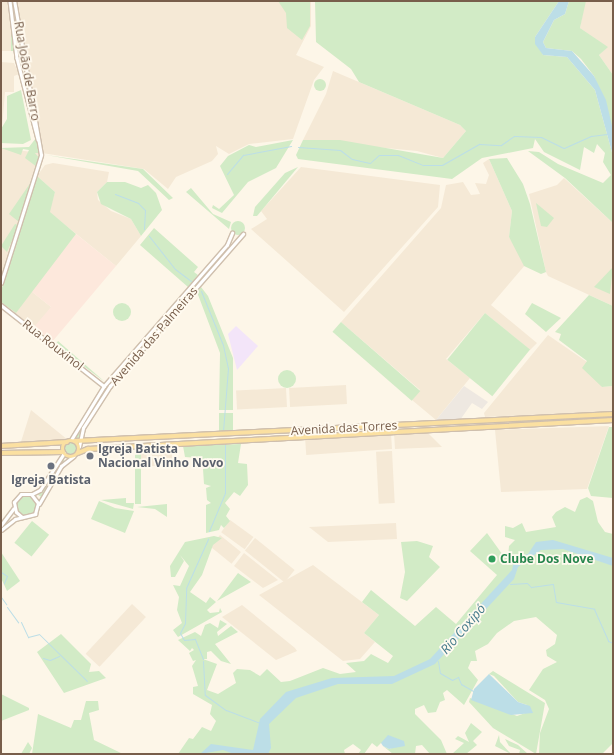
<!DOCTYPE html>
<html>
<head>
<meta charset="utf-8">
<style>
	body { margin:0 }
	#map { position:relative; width:614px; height:755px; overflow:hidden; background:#fdf6e8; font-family:"Open Sans",sans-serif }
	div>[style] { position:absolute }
	.residential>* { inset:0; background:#f5e9d6; transform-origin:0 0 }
	.commercial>* { inset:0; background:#fde8dc }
	.industrial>* { inset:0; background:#eee8e1 }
	.education>* { inset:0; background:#f3e5f9 }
	.green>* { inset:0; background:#d2ebc6; transform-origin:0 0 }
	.round { border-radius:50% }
	.water>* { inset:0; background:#bcdee7 }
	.stream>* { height:1px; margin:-0.5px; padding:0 0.5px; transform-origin:0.5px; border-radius:0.5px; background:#bcdee7 }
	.roads { filter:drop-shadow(1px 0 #cfbfad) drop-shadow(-1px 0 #cfbfad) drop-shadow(0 1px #cfbfad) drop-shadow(0 -1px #cfbfad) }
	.tertiary>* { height:2.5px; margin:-1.25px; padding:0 1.25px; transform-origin:1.25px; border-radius:1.25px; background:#fff }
	.secondary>* { height:3px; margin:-1.5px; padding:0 1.5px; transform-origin:1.5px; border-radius:1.5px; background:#fff }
	.primary>* { height:3.5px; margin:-1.75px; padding:0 1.75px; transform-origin:1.75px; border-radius:1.75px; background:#fbe0a1 }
	.primary>.ring { margin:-1.75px; padding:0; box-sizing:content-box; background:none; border:3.5px solid #fbe0a1; border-radius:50% }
	.dots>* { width:11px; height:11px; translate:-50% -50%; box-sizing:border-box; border:2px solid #fffaef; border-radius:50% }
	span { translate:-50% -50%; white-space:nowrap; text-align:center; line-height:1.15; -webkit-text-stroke:3.5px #fffaef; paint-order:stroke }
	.street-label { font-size:12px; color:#785e4b }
	.worship-label { font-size:12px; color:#5b616d; font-weight:700 }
	.left { translate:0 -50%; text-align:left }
	.leisure-label { font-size:12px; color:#27864d; font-weight:700 }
	.water-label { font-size:13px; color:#447a8b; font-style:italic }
	.frame { position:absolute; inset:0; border:2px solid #785e4b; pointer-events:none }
</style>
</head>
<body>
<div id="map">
	<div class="residential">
		<div style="clip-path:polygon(1px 1px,7px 1px,15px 51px,2px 51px,1px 58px)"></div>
		<div style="clip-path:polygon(16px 1px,311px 1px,311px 26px,296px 55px,324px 67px,314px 80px,293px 139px,249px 144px,229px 154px,216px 146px,218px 154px,212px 161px,176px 177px,168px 189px,144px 169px,42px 153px)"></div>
		<div style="clip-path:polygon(585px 1px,613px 1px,613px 75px,599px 55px,607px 47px,580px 28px)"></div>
		<div style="clip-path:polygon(1px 62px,14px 63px,19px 74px,14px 76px,14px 92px,5px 92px,2px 128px)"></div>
		<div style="clip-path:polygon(333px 71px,460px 125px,466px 131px,443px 158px,417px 151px,303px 140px,326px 94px)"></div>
		<div style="clip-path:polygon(1px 148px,40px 153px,1px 278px)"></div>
		<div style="clip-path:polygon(489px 159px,512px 211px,509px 237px,526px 264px,491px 305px,537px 343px,530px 350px,485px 313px,446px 359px,470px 378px,436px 420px,412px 400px,420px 390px,341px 322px,441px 208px,446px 185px,463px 182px,471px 195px,480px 194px,475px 183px,486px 184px,489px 175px,483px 163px)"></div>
		<div style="clip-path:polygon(53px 163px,109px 172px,107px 182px,97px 192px,98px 200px,111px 211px,131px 219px,141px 236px,116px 266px,49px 212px,55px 192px,37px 176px,45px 165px)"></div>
		<div style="clip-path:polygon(301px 167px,440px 185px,438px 207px,344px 312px,251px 229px,267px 219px,261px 211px)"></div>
		<div style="clip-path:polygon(564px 178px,613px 223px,613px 306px,548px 276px,546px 272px,529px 194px,557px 185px)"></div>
		<div style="left:31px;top:291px;width:26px;height:27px;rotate:39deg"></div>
		<div style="clip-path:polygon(548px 335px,587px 362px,602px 387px,613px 386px,613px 411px,485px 417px,484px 413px)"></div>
		<div style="left:346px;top:385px;width:19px;height:57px;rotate:87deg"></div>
		<div style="left:286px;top:388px;width:19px;height:50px;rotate:87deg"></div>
		<div style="clip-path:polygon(31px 410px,68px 440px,20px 445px)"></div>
		<div style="clip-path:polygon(609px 426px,587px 489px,501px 492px,495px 430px)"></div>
		<div style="clip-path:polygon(426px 431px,442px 447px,395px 449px,394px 433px)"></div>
		<div style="left:391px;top:434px;width:15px;height:86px;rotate:86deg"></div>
		<div style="left:172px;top:447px;width:19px;height:31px;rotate:90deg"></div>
		<div style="left:392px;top:451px;width:52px;height:16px;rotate:87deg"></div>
		<div style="left:230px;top:520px;width:29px;height:15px;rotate:36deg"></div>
		<div style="clip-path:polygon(396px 523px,397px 539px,328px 542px,309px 527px)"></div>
		<div style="left:220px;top:535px;width:27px;height:15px;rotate:39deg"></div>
		<div style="left:255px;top:538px;width:51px;height:16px;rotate:39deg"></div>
		<div style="clip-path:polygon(244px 553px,278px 580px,263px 588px,234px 566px)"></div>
		<div style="clip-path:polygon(313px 565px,379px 615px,364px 633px,375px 642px,360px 659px,343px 661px,259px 595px)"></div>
		<div style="left:132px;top:604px;width:19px;height:68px;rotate:43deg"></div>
		<div style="clip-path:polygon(242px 605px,295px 648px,297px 651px,276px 660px,222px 617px)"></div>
	</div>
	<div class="commercial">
		<div style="clip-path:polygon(76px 234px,116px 266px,52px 342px,34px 327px,51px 307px,31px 291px)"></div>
	</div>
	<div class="industrial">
		<div style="clip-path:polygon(464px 386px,488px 402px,482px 409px,472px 403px,460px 420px,436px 420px)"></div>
	</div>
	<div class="education">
		<div style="clip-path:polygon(236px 326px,258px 346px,237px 370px,228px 334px)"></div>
	</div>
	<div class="green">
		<div style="left:11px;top:1px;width:3px;height:50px"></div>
		<div style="clip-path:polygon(278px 1px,310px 1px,310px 26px,302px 40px,287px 28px,286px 13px)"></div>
		<div style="clip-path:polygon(315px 1px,559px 1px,535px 37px,543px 55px,567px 57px,595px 90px,613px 156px,613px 223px,565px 178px,528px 151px,539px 152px,558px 164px,603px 183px,611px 175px,603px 162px,605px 153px,597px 144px,594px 153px,584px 147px,580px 170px,544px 152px,535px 139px,533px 148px,482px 158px,452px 179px,298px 159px,296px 155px,303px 140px,340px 140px,443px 158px,466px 131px,460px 125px,359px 82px,351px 69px,316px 42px)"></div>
		<div style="clip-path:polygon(569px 1px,586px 1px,580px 28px,608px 47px,599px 55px,613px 75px,613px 130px,594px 76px,581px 59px,572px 51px,546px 48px,543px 42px,554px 20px,565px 14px)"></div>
		<div class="round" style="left:314px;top:79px;width:12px;height:12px"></div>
		<div style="clip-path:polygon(21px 90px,31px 140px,23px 144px,1px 143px,1px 129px,7px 119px,7px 96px)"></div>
		<div style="clip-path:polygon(36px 138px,40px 153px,35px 153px,40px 159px,37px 167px,25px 158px,29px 150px,23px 149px,21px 155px,1px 148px,29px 147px)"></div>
		<div style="clip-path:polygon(293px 140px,276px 168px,248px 182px,222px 213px,212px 208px,213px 205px,219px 209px,234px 195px,220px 166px,228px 156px,249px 145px,256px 147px)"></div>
		<div style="clip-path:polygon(46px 155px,143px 169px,173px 198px,169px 200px,138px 171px)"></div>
		<div style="clip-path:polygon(507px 158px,523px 184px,530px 204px,546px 272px,541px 274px,524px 266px,509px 237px,512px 211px,489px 159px)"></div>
		<div style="clip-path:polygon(298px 167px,257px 216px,253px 216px,255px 207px,285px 173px)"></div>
		<div style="clip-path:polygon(37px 176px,55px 192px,50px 212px,76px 234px,16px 313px,1px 302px,1px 291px)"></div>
		<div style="clip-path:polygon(31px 182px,32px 182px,19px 222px,9px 214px)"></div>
		<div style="clip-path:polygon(107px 182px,125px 182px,141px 188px,148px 185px,156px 193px,162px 210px,141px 236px,131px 219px,101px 204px,97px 192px)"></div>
		<div style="clip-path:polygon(191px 188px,213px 214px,231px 222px,229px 229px,186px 192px)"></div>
		<div style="clip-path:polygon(536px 203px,554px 218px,547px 227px,541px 226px)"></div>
		<div class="round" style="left:231px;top:221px;width:14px;height:14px"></div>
		<div style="clip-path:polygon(15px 224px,19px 225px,7px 252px,1px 246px)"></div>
		<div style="clip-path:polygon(154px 228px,198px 267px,194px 272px,198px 275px,188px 287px,140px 245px)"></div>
		<div style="clip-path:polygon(613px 267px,610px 294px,594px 287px)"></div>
		<div style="clip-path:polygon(201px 287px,208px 296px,233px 358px,233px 410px,219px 410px,220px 353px,197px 292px)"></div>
		<div style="clip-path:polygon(589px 295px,613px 306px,613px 386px,602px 387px,582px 368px,587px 361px,559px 340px,561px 334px,555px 332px)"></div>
		<div class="round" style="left:113px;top:303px;width:18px;height:18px"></div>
		<div style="clip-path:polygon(532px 303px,561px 318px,546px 332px,525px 314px)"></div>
		<div style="left:485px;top:313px;width:58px;height:60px;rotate:39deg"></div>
		<div style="left:341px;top:322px;width:105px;height:13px;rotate:41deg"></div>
		<div style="clip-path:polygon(58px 341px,105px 382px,55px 345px)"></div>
		<div style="clip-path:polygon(138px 351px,112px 382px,108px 383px,137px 351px)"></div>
		<div class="round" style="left:278px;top:370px;width:18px;height:18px"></div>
		<div style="clip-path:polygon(108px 385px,78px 439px,73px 440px,107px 386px)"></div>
		<div style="left:233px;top:413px;width:18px;height:14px;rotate:90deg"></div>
		<div style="clip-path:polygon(609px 427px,613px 427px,613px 498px,591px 496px,588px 488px)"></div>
		<div class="round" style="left:64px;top:442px;width:14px;height:14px"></div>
		<div style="clip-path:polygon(241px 444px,238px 463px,247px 464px,248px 485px,240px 496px,234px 492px,225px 503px,230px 509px,226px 516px,230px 521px,224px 528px,221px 525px,219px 530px,206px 533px,206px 505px,211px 503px,207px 500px,206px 488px,211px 486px,204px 484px,203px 469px,207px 467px,199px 466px,198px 458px,185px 457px,183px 446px)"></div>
		<div style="left:135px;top:449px;width:6px;height:55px"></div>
		<div style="left:62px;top:459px;width:4px;height:43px;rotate:34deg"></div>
		<div class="round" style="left:15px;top:495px;width:22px;height:22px"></div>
		<div style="clip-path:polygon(587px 497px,593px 501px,598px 522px,605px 532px,613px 534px,613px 743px,602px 754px,539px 754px,540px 733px,549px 709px,545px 700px,529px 690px,543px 669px,557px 662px,547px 656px,546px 650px,555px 644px,557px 635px,536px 617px,514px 621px,497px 633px,488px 644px,475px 651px,477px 661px,471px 661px,468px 668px,478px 680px,464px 705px,447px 690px,443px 693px,445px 700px,440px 702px,436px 712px,428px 713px,424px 705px,415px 709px,415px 714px,441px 740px,447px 754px,430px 754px,422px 745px,416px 746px,415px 754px,393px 754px,383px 746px,389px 749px,404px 744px,381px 743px,377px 747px,372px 743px,364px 754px,358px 754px,361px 750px,353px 744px,344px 750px,345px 754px,178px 754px,189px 738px,193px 739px,202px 727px,211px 731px,216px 721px,210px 714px,212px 705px,193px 694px,193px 687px,198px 686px,192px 666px,196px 660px,193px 661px,189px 653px,194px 650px,192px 648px,190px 651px,178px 640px,195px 632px,201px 636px,205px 625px,210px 623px,218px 628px,220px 620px,227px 624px,217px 632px,218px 636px,231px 626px,238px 632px,215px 644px,231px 664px,221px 661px,211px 651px,207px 652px,207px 659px,203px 659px,217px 664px,207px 690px,218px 694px,236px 683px,233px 673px,237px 669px,250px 670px,260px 676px,267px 669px,281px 682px,290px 681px,323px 668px,340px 674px,356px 672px,346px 663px,364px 661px,371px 654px,388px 663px,393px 656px,364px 633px,379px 615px,362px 602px,371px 590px,415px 626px,436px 607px,456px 624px,497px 575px,470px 551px,487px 533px,505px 558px,508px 557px,509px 546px,515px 540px,505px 537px,505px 526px,513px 528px,522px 523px,526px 532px,556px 527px,552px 517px,556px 512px,565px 507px,575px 512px,580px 500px)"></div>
		<div style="clip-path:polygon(126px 498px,126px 503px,134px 503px,133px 509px,101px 500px)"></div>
		<div style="clip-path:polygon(99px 501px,115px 508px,134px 511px,125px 533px,91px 519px)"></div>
		<div style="clip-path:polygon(167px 504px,167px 517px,155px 509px,137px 507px)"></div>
		<div style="left:32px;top:521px;width:22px;height:28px;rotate:39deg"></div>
		<div style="clip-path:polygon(214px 536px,222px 538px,213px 545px,202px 575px,190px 592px,206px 603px,210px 597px,216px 602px,207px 610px,210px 613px,219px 612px,220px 608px,222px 612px,178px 637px,173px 630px,182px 623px,177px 610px,179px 597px,173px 585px,180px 586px,189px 566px,180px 555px,184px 561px,175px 577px,171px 577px,170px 566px,185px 542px)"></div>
		<div style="clip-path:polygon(417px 541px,433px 546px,429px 557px,440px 567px,407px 601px,400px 598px,405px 572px,401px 542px)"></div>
		<div style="clip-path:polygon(1px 552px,20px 581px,7px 591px,1px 578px)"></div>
		<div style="clip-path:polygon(238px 573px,251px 582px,217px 601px)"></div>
		<div style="clip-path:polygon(61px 634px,91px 664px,89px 672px,99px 671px,106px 678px,64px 693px,37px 652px)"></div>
		<div style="clip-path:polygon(493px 671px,545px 703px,536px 754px,493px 728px,469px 702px,470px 698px,517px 716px,528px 712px,527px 705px,518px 702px,494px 676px,489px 674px,477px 683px)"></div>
		<div style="clip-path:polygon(1px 694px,29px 708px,29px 710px,1px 721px)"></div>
		<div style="clip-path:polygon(86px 701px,98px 701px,99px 710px,89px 713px,94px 740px,123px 754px,32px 754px,38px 714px,71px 728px,74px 720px,81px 720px)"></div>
		<div style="clip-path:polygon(471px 723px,482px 732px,473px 741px,477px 745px,466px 754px,452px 754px,464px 743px,455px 739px,458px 736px,469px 742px,465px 733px)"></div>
		<div style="clip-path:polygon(499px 735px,500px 742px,511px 754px,495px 746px)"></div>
		<div style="clip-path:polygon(505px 739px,518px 745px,528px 754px,519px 754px,520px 750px,509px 746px)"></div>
		<div style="clip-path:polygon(28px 742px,32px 748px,29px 754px,21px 754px)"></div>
	</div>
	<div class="water">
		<div style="clip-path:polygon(559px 1px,569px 1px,565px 14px,554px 20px,543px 42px,546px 48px,572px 51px,594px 76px,606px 100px,613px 130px,613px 156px,595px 90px,567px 57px,543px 55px,535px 44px,535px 37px)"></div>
		<div style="clip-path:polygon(553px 540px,613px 558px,613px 566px,563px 549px,541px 550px,518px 567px,514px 579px,435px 664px,392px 684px,338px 684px,296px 698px,269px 724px,271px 748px,268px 754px,234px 754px,223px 750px,200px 754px,211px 744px,253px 750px,260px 719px,286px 692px,332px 678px,394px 676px,430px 659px,512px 570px,515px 557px,528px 554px,536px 542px)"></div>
		<div style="clip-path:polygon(489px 674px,518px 702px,530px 706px,533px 713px,511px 715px,471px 700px,474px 689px)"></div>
		<div style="clip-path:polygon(388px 735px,404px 741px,405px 746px,389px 749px,383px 746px,381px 743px)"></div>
	</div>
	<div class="stream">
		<div style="left:298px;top:147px;width:42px;rotate:4.1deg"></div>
		<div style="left:340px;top:150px;width:15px;rotate:37deg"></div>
		<div style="left:352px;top:159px;width:18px;rotate:13deg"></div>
		<div style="left:370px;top:163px;width:12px;rotate:-42deg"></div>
		<div style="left:379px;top:155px;width:19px"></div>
		<div style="left:398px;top:155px;width:27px;rotate:22deg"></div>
		<div style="left:423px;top:165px;width:19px"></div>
		<div style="left:442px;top:165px;width:43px;rotate:-29.6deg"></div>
		<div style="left:479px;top:144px;width:22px;rotate:3deg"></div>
		<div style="left:501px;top:145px;width:16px;rotate:-35deg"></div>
		<div style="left:514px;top:136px;width:27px;rotate:2deg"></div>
		<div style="left:541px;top:137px;width:25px;rotate:26deg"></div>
		<div style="left:564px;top:148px;width:30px;rotate:-24deg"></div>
		<div style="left:591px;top:136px;width:16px;rotate:-7deg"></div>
		<div style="left:227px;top:174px;width:25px;rotate:-50deg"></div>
		<div style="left:243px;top:155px;width:49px;rotate:-10.6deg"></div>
		<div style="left:115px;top:194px;width:25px;rotate:21deg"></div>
		<div style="left:138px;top:203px;width:10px;rotate:45deg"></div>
		<div style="left:145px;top:210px;width:19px;rotate:93deg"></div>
		<div style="left:149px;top:236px;width:42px;rotate:51.8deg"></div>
		<div style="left:175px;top:269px;width:21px;rotate:37deg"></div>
		<div style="left:201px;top:291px;width:58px;rotate:67.8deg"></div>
		<div style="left:223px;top:345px;width:24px;rotate:78deg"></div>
		<div style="left:228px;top:368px;width:63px;rotate:94.5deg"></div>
		<div style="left:209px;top:531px;width:41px;rotate:-67.2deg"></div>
		<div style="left:225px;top:493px;width:49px;rotate:-90deg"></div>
		<div style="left:1px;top:572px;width:7px;rotate:34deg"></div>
		<div style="left:7px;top:576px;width:8px;rotate:113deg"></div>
		<div style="left:510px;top:584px;width:17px;rotate:-3deg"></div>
		<div style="left:527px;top:583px;width:6px;rotate:45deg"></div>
		<div style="left:531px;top:587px;width:22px;rotate:-8deg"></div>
		<div style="left:553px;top:584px;width:18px;rotate:81deg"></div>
		<div style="left:556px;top:602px;width:39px;rotate:10deg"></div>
		<div style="left:594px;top:609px;width:35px;rotate:66deg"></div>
		<div style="left:608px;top:641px;width:5px;rotate:22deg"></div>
		<div style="left:1px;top:597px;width:9px;rotate:54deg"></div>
		<div style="left:7px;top:607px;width:19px;rotate:54deg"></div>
		<div style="left:21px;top:622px;width:17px;rotate:65deg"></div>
		<div style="left:28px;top:637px;width:11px;rotate:-15deg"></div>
		<div style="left:39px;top:634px;width:67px;rotate:44.4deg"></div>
		<div style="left:43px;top:658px;width:7px;rotate:16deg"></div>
		<div style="left:50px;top:660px;width:10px;rotate:-24deg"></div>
		<div style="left:203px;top:659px;width:22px;rotate:-112deg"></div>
		<div style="left:195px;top:639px;width:11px;rotate:175deg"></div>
		<div style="left:184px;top:640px;width:8px;rotate:-120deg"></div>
		<div style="left:180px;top:633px;width:11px;rotate:-63deg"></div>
		<div style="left:185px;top:623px;width:35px;rotate:-88deg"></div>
		<div style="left:186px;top:588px;width:54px;rotate:-65.8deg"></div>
		<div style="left:203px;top:661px;width:34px;rotate:87deg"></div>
		<div style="left:205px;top:695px;width:26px;rotate:36deg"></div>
		<div style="left:226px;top:710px;width:36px;rotate:21deg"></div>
		<div style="left:438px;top:661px;width:12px;rotate:81deg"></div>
		<div style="left:440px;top:673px;width:14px;rotate:30deg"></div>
		<div style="left:452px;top:680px;width:7px;rotate:-27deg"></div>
		<div style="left:458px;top:677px;width:8px;rotate:67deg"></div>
		<div style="left:461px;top:684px;width:14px;rotate:30deg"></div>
	</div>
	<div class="roads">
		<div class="tertiary">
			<div style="left:10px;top:1px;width:57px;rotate:83deg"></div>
			<div style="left:17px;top:58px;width:84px;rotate:75.5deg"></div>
			<div style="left:1px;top:283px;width:134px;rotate:-72.6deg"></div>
			<div style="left:41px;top:155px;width:156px;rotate:-99.9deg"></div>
			<div style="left:1px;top:305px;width:131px;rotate:38.2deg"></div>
			<div style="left:71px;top:440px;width:63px;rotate:-58.6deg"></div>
			<div style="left:104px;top:386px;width:187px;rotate:-48.9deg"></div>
			<div style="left:227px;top:245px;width:13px;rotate:-67deg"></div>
			<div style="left:79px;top:447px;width:19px;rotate:-78deg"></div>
			<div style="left:83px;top:428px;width:50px;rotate:-57.3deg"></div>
			<div style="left:110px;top:386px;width:202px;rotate:-48.8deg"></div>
		</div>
		<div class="secondary">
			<div style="left:32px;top:494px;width:9px;rotate:-27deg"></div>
			<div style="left:40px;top:490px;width:44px;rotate:-57deg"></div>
			<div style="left:39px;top:504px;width:44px;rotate:-59.9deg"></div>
			<div style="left:61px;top:466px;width:16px;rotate:-38deg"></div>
			<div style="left:1px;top:525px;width:21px;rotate:-53deg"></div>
			<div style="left:1px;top:530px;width:18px;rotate:-38deg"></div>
			<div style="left:15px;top:519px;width:21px;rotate:-14deg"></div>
			<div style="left:35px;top:514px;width:11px;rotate:-75deg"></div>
			<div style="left:38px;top:503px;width:11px;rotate:-128deg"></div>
			<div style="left:31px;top:494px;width:10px;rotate:180deg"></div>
			<div style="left:21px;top:494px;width:11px;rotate:131deg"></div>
			<div style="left:14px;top:502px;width:10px;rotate:79deg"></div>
			<div style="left:16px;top:512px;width:8px;rotate:40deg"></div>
		</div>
		<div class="primary">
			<div class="ring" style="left:63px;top:441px;width:12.5px;height:12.5px"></div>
			<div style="left:75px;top:441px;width:539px;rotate:-2.87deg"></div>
			<div style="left:1px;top:446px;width:66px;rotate:-3.5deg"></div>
			<div style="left:1px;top:453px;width:62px;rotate:-0.9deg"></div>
			<div style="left:78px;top:453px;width:11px;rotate:-22deg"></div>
			<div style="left:88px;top:449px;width:526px;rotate:-3.16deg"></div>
		</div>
	</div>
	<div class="dots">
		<div style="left:90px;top:456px;background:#6b7280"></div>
		<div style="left:51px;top:466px;background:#6b7280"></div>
		<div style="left:492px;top:559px;background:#2e9e5b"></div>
	</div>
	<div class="street-label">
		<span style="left:27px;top:71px;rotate:80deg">Rua João de Barro</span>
		<span style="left:154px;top:336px;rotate:-49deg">Avenida das Palmeiras</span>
		<span style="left:53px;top:345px;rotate:38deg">Rua Rouxinol</span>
		<span style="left:344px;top:428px;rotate:-3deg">Avenida das Torres</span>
	</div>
	<div class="worship-label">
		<span class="left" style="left:98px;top:456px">Igreja Batista<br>Nacional Vinho Novo</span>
		<span style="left:51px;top:480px">Igreja Batista</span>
	</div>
	<div class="leisure-label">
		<span class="left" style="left:500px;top:559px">Clube Dos Nove</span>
	</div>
	<div class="water-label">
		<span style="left:463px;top:629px;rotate:-49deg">Rio Coxipó</span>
	</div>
	<div class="frame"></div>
</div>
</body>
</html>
